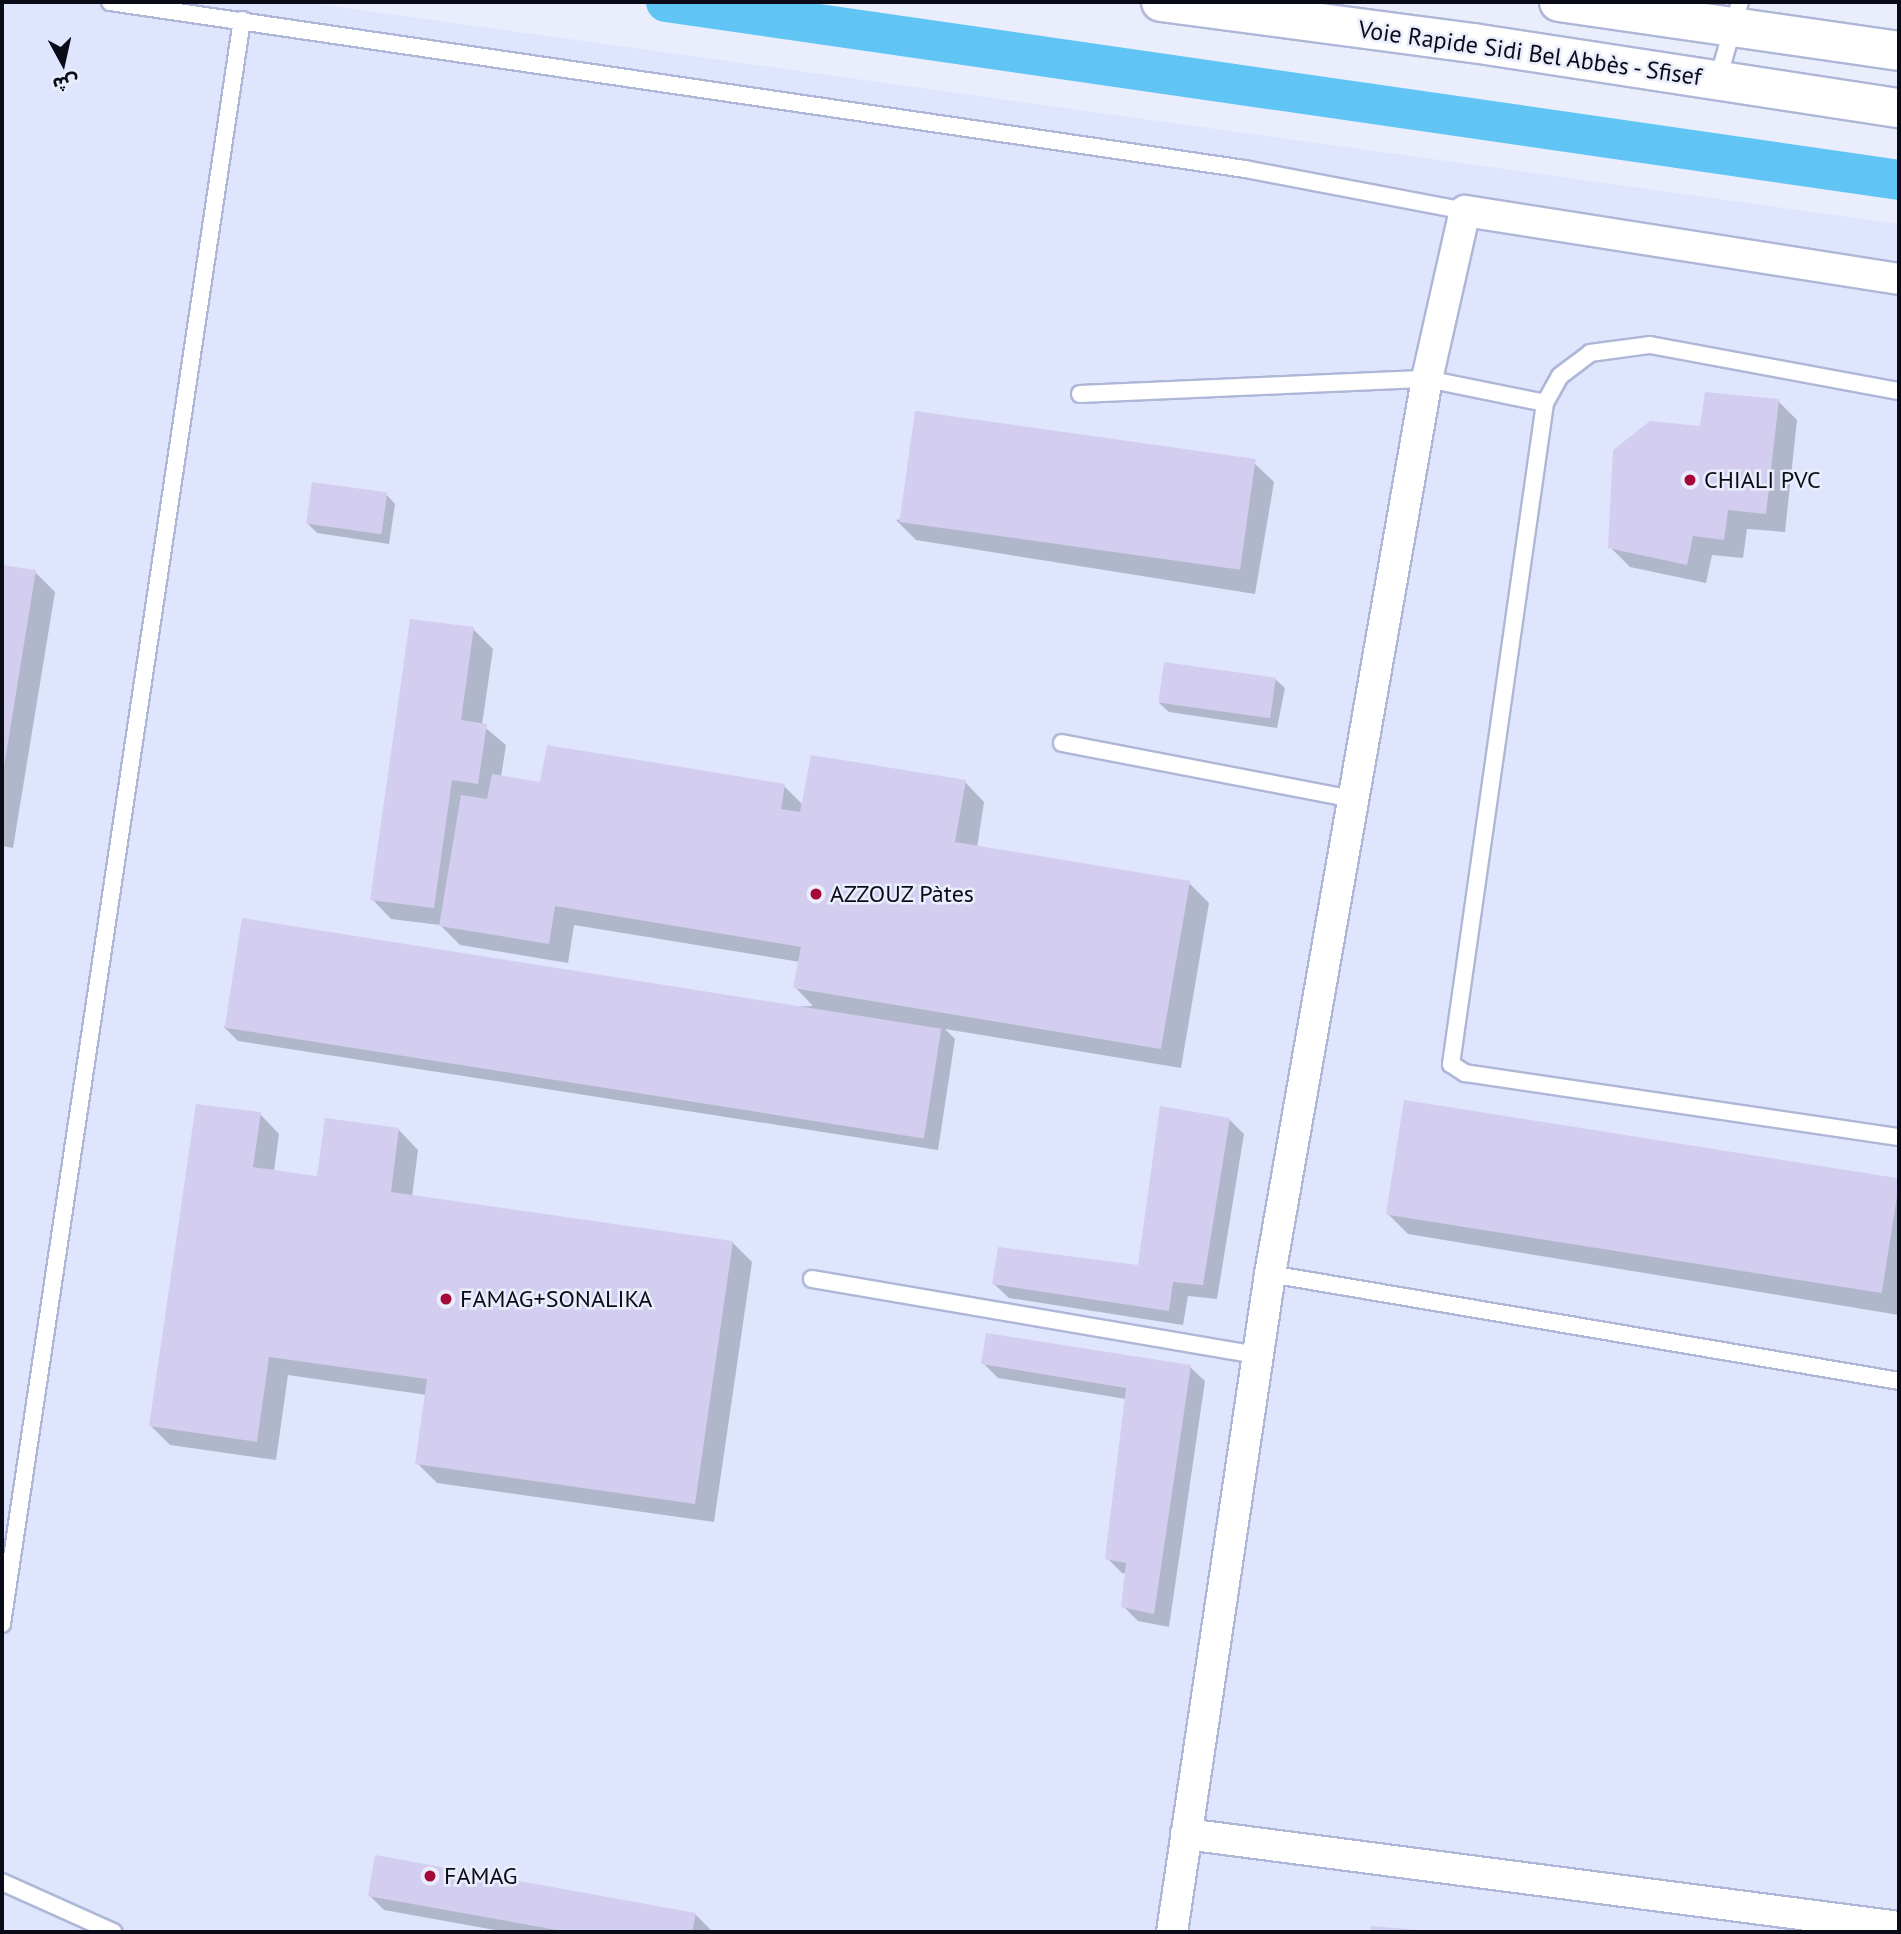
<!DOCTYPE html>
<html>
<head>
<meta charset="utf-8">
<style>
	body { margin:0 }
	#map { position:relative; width:1901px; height:1934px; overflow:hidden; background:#eaeefc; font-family:"PT Sans","Noto Sans Arabic",sans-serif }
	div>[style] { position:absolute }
	.built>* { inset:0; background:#dee5fd }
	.shadow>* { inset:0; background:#0003 }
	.canal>* { height:40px; margin:-20px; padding:0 20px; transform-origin:20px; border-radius:20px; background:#60c5f5 }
	.building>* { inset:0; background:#d3ceef; transform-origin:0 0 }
	.roads { filter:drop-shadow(2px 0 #aeb7d7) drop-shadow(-2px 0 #aeb7d7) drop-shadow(0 2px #aeb7d7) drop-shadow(0 -2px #aeb7d7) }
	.service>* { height:16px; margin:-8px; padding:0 8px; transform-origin:8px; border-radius:8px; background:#fff }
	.minor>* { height:30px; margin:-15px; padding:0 15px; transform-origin:15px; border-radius:15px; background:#fff }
	.trunk>* { height:38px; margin:-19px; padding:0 19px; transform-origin:19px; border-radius:19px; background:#fff }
	.dots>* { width:19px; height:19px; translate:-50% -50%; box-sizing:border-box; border:4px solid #eaeefc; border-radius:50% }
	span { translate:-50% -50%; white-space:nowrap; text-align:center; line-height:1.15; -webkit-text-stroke:5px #eaeefc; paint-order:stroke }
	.street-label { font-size:24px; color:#090c16 }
	.poi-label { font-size:24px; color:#090c16 }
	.left { translate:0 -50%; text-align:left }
	.frame { position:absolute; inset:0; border:4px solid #090c16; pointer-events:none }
	.north { position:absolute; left:28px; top:28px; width:70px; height:70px; -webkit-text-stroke:5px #eaeefc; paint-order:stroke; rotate:172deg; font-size:19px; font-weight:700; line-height:28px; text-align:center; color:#090c16 }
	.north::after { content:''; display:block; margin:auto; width:24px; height:32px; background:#090c16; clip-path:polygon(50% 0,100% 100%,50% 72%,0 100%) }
</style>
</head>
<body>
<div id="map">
	<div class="built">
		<div style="clip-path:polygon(2px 2px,303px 2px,1899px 224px,1899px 1932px,2px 1932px)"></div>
	</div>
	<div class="shadow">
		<div style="clip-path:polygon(1778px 401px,1797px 420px,1785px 532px,1747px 529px,1743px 558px,1712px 555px,1706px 583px,1630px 567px,1610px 547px,1702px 428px)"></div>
		<div style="clip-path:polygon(1254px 463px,1274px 482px,1255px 594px,916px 540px,896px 520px)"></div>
		<div style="clip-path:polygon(386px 494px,395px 504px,389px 544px,317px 533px,307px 523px)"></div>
		<div style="clip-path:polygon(2px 567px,35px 572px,55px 592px,13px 848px,2px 846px)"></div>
		<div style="clip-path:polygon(473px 629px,493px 649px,482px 725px,506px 745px,501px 777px,541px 784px,784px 786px,803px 805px,965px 782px,984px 802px,977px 848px,1189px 883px,1209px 903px,1181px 1068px,945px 1029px,955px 1039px,938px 1150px,238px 1041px,223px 1026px,813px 1006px,795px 987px,800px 962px,574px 925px,568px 963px,460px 945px,440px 925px,391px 919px,372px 899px)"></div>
		<div style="clip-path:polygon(1275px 679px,1285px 688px,1277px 728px,1169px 712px,1159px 703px)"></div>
		<div style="clip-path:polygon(1405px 1102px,1899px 1183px,1899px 1315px,1408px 1234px,1388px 1214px)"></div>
		<div style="clip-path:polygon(260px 1114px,279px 1134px,274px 1171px,318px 1177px,399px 1130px,418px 1150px,412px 1197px,732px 1242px,752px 1262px,714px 1522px,437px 1483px,417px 1463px,427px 1395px,288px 1375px,276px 1460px,170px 1445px,151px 1426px)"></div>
		<div style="clip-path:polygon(1229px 1119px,1244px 1134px,1217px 1299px,1188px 1296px,1183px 1325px,1009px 1298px,994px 1284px,1139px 1267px)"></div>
		<div style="clip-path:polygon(983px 1363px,1190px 1367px,1205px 1381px,1169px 1627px,1138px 1621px,1123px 1606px,1127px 1574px,1122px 1573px,1107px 1558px,1126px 1399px,998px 1378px)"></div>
		<div style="clip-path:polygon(370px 1896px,695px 1914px,710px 1929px,709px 1932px,506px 1932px,384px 1910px)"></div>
	</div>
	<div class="canal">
		<div style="left:666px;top:2px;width:1246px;rotate:8.21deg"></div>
	</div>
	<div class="building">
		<div style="clip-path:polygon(1705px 392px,1779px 399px,1766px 514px,1728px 510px,1724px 540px,1693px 536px,1687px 565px,1608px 548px,1613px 450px,1650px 421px,1700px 426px)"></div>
		<div style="left:915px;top:411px;width:344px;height:112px;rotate:8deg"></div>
		<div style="left:312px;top:482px;width:76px;height:42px;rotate:8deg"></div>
		<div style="clip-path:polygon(2px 565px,36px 570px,3px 773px,2px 773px)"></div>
		<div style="clip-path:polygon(410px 619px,474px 627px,461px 720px,487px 724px,478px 784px,452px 780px,434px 908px,370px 900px)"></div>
		<div style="left:1164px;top:662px;width:113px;height:41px;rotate:8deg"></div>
		<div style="clip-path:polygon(547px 745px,785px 784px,781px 809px,800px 812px,811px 755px,966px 780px,955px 842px,1190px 881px,1161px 1049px,793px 988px,801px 947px,555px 906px,549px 944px,439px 926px,461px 795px,487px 799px,492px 774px,540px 782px)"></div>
		<div style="left:242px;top:918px;width:708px;height:111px;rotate:9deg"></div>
		<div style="left:1404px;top:1100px;width:502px;height:116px;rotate:9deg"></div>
		<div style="clip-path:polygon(196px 1104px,261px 1112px,253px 1167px,317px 1176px,325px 1118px,399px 1128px,391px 1192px,733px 1241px,695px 1504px,415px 1464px,427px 1379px,269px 1357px,257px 1442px,149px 1426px)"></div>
		<div style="clip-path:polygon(1160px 1106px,1230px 1118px,1203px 1285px,1173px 1282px,1169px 1311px,992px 1284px,998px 1247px,1138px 1265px)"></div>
		<div style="clip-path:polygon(986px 1333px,1191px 1365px,1154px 1614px,1121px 1607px,1126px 1563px,1105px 1559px,1126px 1388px,981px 1364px)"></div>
		<div style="clip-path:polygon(375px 1855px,696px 1913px,692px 1932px,568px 1932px,368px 1896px)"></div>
		<div style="clip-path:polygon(1371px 1926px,1417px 1930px,1417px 1932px,1370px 1932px)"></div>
	</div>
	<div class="roads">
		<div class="service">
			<div style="left:110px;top:2px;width:1147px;rotate:8.37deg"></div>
			<div style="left:1245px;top:169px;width:224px;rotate:10.8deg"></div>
			<div style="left:1718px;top:79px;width:80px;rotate:-74.1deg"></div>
			<div style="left:1080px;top:394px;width:347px;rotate:-2.5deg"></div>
			<div style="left:1427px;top:379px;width:120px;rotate:11.5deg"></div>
			<div style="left:1545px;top:403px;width:668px;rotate:98.09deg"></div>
			<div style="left:1451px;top:1064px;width:17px;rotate:33deg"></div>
			<div style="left:1465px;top:1073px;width:439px;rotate:8.4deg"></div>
			<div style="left:1545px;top:403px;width:31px;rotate:-61deg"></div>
			<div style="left:1560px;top:376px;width:38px;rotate:-37deg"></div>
			<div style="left:1590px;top:353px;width:61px;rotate:-7.6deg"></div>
			<div style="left:1650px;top:345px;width:253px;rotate:10.5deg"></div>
			<div style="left:1062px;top:743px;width:296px;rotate:10.9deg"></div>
			<div style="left:1270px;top:1274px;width:638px;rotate:9.65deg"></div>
			<div style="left:812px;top:1279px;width:452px;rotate:9.7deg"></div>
			<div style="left:2px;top:1624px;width:1622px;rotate:-81.49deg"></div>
			<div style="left:2px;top:1882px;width:122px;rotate:24.2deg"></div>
		</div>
		<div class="minor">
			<div style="left:1186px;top:1834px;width:719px;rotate:7.43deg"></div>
			<div style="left:1172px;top:1932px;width:665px;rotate:-81.53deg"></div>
			<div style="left:1270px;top:1274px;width:909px;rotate:-80.05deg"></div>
			<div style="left:1427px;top:379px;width:172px;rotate:-77.3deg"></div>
			<div style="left:1465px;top:211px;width:439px;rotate:8.9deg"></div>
		</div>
		<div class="trunk">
			<div style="left:1161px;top:2px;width:315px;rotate:7.5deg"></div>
			<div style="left:1473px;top:43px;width:431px;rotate:8.7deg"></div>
			<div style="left:1559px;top:2px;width:344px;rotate:8.2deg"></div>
		</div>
	</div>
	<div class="dots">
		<div style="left:1690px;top:480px;background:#a4093a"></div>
		<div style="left:816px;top:894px;background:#a4093a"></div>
		<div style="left:446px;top:1299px;background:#a4093a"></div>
		<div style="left:430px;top:1876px;background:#a4093a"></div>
	</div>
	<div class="street-label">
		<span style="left:1530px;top:53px;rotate:8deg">Voie Rapide Sidi Bel Abbès - Sfisef</span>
	</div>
	<div class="poi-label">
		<span class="left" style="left:1704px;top:480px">CHIALI PVC</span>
		<span class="left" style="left:830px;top:894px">AZZOUZ Pàtes</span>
		<span class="left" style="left:460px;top:1299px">FAMAG+SONALIKA</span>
		<span class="left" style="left:444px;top:1876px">FAMAG</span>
	</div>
	<div class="frame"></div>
	<div class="north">ش</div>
</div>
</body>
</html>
